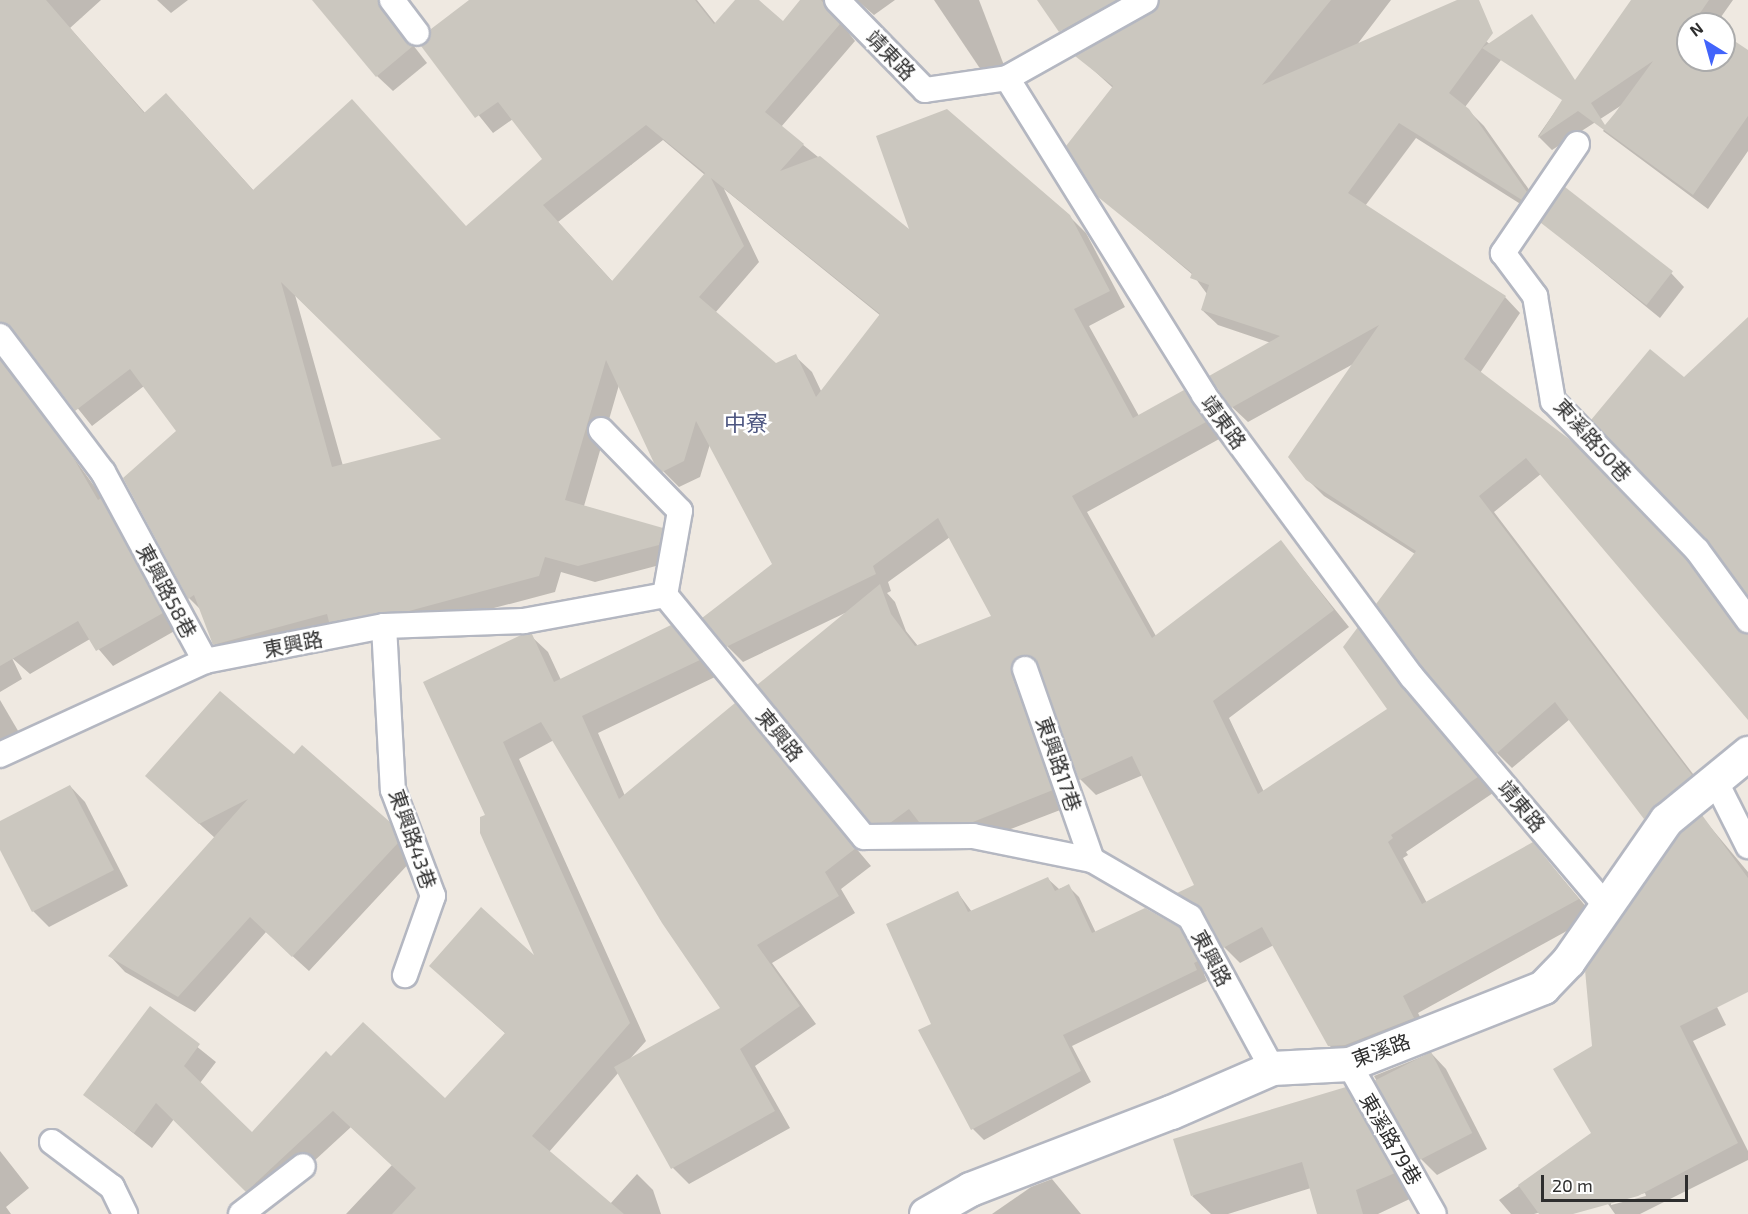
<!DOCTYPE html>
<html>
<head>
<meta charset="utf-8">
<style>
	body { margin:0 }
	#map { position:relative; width:1748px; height:1214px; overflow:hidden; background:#efe9e1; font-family:"Exo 2","Noto Sans TC",sans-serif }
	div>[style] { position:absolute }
	.shadow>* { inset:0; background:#0003 }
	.building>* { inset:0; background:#cbc7bf; transform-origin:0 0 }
	.roads { filter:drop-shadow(2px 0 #b4b7c1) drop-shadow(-2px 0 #b4b7c1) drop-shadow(0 2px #b4b7c1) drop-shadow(0 -2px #b4b7c1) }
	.lane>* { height:24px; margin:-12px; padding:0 12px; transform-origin:12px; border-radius:12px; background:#fff }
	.street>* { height:33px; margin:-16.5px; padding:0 16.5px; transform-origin:16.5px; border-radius:16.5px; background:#fff }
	span { translate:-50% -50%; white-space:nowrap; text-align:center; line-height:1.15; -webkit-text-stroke:5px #fff; paint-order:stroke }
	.street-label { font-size:20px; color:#2e2e2e }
	.quarter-label { font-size:22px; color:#4d5680 }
	.north { position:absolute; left:1676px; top:12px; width:60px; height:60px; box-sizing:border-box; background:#fff; border:2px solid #ababab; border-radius:50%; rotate:323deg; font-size:16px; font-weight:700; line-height:24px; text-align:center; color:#2e2e2e }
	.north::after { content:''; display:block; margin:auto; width:21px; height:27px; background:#4264fb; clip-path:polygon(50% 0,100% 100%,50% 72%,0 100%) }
	.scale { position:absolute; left:1541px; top:1175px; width:147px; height:27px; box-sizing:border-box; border:3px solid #2e2e2e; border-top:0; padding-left:8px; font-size:18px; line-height:21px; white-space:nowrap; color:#2e2e2e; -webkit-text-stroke:4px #fff; paint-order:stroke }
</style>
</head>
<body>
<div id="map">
	<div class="shadow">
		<div style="clip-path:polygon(evenodd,0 0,101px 0,70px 28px,146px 114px,182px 111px,254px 191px,467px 228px,544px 159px,513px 119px,493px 133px,423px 46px,471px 0,697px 0,716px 24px,737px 0,757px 0,783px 23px,802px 0,895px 0,874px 15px,859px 2px,849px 2px,839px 12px,839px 20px,855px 41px,781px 127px,912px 233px,1069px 216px,1086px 233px,1125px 307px,1089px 326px,1139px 416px,1184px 392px,1221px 438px,1087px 512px,1156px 636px,1281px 542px,1349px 627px,1229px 718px,1264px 792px,1389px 710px,1358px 630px,1493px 793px,1406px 852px,1408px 855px,1403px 858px,1427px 903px,1533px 844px,1594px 916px,1418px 1013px,1429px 1034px,1345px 1062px,1329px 1045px,1274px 945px,1240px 963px,1224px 947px,1208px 917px,1179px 893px,1196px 885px,1143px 775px,1096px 795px,1080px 779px,1042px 671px,1030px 676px,1068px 807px,990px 837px,888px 838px,872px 822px,845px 613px,743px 662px,727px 646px,774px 565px,710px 444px,700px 477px,679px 487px,664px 472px,690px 457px,664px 472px,655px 463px,619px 385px,584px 506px,662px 529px,678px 545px,675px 561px,595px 582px,561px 572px,555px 592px,426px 626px,230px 660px,214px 644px,202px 611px,189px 598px,178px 432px,144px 386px,92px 426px,21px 338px,8px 340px,2px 348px,4px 362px,116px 516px,178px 629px,113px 666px,90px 639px,30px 674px,12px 658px,22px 679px,0 692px,0 0,663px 140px,705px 175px,613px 282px,558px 222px,663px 140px,0 0,724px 189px,881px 316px,822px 393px,812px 372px,795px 356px,776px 365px,715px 313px,759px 262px,724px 189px,0 0,295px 295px,443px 440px,343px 466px,295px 295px,0 0,950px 537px,994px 617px,918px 646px,906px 631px,895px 602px,887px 593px,891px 591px,888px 582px,950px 537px)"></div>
		<div style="clip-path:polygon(157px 0,188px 0,171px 13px)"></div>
		<div style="clip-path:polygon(338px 0,378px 0,427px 63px,393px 91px,377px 76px)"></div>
		<div style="clip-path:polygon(934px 0,979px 0,1010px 81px,996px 83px,979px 67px)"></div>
		<div style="clip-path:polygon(1039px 0,1391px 0,1356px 46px,1445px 7px,1504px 56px,1465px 107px,1484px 126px,1542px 208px,1538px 215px,1416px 138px,1365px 206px,1505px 297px,1520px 313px,1480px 373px,1588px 460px,1701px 577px,1748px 635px,1748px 718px,1542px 473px,1494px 512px,1706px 791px,1661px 833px,1570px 719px,1512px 768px,1497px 753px,1415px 554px,1324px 496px,1307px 479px,1355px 363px,1248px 422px,1232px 407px,1271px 343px,1218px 325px,1202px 310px,1207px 294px,1193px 275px,1099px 196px,1113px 88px,1078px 56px,1154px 14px,1160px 3px,1076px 47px)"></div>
		<div style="clip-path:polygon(1633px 0,1733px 0,1716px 24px,1688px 24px,1688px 60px,1724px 60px,1724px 35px,1748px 52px,1748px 151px,1708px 209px,1603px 131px,1622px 105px,1552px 150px,1538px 136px)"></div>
		<div style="clip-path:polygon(1543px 223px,1671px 273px,1684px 287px,1660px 318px)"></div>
		<div style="clip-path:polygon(evenodd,671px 626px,715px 677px,598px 733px,625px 796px,735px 705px,871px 866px,841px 889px,855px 913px,772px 963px,816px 1024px,755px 1066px,790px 1128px,689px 1184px,673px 1168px,619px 1072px,549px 1152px,610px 1204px,637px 1174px,653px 1190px,661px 1214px,346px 1214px,392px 1165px,351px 1127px,263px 1208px,174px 1119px,152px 1148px,85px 1095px,150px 1009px,216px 1062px,200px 1083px,252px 1134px,331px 1058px,445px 1100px,506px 1034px,431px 966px,538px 961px,487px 816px,425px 683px,531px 636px,548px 652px,561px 680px,671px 626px,554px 740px,723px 1009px,628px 1061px,646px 1041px,519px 759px,554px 740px)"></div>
		<div style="clip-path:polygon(0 700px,24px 741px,0 755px)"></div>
		<div style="clip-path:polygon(294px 756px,389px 823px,405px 840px,413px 859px,309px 971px,266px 932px,195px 1012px,125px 972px,110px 956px,215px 838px,147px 776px)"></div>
		<div style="clip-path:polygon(70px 786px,85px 802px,128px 886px,49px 927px,33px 911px,0 847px,0 823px)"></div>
		<div style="clip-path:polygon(evenodd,1702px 817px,1748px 872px,1748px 984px,1714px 1001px,1726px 1025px,1693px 1041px,1748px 1151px,1748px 1160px,1640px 1214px,1615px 1214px,1601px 1194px,1534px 1214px,1511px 1214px,1499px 1200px,1593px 1134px,1594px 1047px,1702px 817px,1645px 1193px,1646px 1196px,1611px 1205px,1611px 1202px,1645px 1193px)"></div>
		<div style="clip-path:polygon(1048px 879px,1059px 889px,1068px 886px,1079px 897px,1096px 933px,1178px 929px,1190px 940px,1208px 972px,1204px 974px,1207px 981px,1072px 1046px,1091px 1082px,984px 1140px,973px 1129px,933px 1024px,958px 893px,972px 912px)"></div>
		<div style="clip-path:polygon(1431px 1053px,1446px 1069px,1487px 1149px,1437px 1175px,1421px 1159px,1374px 1076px)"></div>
		<div style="clip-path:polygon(1345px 1089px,1368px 1111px,1416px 1196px,1378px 1214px,1319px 1214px,1311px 1188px,1228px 1214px,1211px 1214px,1192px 1196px)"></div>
		<div style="clip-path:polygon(0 1151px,29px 1188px,6px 1207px,11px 1214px,0 1214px)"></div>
		<div style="clip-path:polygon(1052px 1179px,1081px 1214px,992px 1214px,1031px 1187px)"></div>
	</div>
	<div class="building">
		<div style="clip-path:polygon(evenodd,0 0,46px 0,144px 113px,166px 93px,253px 190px,352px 99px,466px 226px,542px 159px,498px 102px,475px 118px,421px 46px,430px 39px,431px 29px,469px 0,695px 0,714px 24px,735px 0,759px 0,783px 21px,800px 0,821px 0,840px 24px,765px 112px,804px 144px,780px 171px,820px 156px,909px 229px,876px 136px,947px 109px,1070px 215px,1110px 291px,1074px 309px,1133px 418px,1184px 390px,1206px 422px,1072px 496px,1152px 638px,1281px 540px,1334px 610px,1213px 701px,1258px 794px,1387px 709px,1343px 647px,1358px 627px,1401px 686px,1478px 777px,1391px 835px,1393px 838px,1388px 842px,1422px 904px,1533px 842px,1579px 899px,1403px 996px,1414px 1018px,1345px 1045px,1328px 1046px,1262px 927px,1223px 948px,1202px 910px,1177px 893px,1194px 885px,1132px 756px,1079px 780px,1038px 664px,1027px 655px,1014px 660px,1011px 673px,1053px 790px,973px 822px,919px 822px,909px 809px,890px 823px,871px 823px,757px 685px,880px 584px,891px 614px,915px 646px,991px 616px,938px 518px,873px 566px,876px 574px,726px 647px,702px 618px,772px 564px,696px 421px,684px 461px,662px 472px,654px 463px,606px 360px,565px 500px,663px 528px,659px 545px,578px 566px,545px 557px,539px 576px,409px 611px,329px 622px,327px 614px,213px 645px,194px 595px,188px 599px,123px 478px,176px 431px,130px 369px,75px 411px,11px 327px,0 322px,0 0,646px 125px,705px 173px,612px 281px,543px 205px,646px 125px,0 0,711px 178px,880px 314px,816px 397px,796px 354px,776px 363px,699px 297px,744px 246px,711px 178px,0 0,281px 282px,441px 439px,332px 467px,281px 282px)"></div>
		<div style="clip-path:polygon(312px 0,378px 0,413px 46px,376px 77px)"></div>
		<div style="clip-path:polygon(1037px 0,1117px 0,1059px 32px)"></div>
		<div style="clip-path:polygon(1160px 0,1331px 0,1262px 85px,1457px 0,1479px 0,1493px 33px,1449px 93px,1469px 109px,1527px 192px,1522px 200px,1399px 123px,1348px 193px,1506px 296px,1464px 359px,1573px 442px,1686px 559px,1736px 628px,1748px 634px,1748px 720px,1526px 458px,1479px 496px,1692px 775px,1644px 819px,1555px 702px,1496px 754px,1423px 668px,1376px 604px,1416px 551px,1306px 480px,1288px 457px,1379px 325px,1231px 408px,1209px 376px,1280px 336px,1201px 310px,1209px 285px,1190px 278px,1192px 273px,1098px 197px,1066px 146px,1113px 86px,1075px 56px,1153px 12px)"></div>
		<div style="clip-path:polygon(evenodd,1631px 0,1709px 0,1698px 16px,1710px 24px,1688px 24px,1688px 60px,1724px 60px,1724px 34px,1748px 50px,1748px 116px,1693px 195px,1578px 111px,1538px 138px,1562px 100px,1482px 48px,1532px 14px,1575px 80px,1631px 0,1653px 61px,1615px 113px,1605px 125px,1591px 103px,1653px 61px)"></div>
		<div style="left:1565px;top:187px;width:137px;height:43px;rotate:38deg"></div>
		<div style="clip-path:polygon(1748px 317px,1748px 596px,1707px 540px,1591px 420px,1650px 349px,1684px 377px)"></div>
		<div style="clip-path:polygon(0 360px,70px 452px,98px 500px,101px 498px,163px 613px,96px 651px,78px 621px,0 666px)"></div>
		<div style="clip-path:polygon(671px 625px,700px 660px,582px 716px,619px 799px,735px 703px,856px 848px,825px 872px,839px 896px,757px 945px,800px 1006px,740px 1049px,775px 1111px,671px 1169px,614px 1067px,720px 1008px,662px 923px,541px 722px,503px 742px,630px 1023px,532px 1136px,624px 1214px,392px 1214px,416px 1188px,333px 1111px,246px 1192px,156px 1103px,134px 1133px,83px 1095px,150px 1006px,200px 1044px,184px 1066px,252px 1132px,326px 1051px,331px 1056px,363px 1022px,445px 1098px,505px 1033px,429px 966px,481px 907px,534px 955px,480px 833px,480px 817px,485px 815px,423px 682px,521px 635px,532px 634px,554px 682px)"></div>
		<div style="clip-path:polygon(220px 691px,294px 754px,302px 745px,390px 822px,398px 843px,292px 957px,250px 917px,178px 997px,108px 956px,248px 799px,199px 824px,145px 776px)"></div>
		<div style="clip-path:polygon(70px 785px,114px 870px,32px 912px,0 850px,0 821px)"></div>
		<div style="clip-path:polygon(1702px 815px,1748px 878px,1748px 992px,1680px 1026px,1738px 1143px,1638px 1196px,1573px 1214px,1539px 1214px,1518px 1185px,1591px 1133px,1553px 1069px,1592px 1046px,1585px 970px,1680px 833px)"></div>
		<div style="clip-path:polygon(1048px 877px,1055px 891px,1069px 884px,1092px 933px,1145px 908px,1179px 927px,1198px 961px,1194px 963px,1197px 970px,1063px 1035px,1081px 1071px,971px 1130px,918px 1030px,931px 1024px,886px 924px,958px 891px,968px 912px)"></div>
		<div style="left:1431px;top:1052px;width:91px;height:63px;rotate:63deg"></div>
		<div style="clip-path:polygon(1346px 1087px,1395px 1173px,1356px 1190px,1363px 1214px,1317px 1214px,1302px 1162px,1191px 1196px,1173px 1139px)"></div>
	</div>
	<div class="roads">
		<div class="lane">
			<div style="left:392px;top:0;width:41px;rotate:52.9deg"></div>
			<div style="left:837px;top:0;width:126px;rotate:45.6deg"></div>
			<div style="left:925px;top:90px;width:83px;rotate:-8.3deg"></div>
			<div style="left:1007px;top:78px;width:373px;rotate:58.1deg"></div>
			<div style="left:1204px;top:395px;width:350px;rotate:53.6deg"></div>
			<div style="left:1412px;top:677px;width:300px;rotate:49.7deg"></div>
			<div style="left:1007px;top:78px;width:159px;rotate:-29.3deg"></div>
			<div style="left:1577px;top:144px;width:132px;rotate:124.2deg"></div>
			<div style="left:1503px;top:253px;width:54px;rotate:53.3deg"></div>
			<div style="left:1535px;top:296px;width:107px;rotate:80.3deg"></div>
			<div style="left:1553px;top:401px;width:207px;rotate:46deg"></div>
			<div style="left:1697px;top:550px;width:87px;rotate:53.9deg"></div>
			<div style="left:0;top:336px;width:171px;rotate:52.9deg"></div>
			<div style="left:103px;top:472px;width:215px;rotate:61.6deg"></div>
			<div style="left:205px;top:661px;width:226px;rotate:155.4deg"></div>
			<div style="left:601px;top:430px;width:113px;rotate:45.7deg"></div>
			<div style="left:680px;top:511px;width:85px;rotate:100.1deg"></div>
			<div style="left:384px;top:626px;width:164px;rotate:86.9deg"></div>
			<div style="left:393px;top:790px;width:113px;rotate:69.3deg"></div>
			<div style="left:433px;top:896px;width:84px;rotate:109.5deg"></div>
			<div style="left:205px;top:661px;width:182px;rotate:-11.1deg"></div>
			<div style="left:384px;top:626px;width:140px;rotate:-2deg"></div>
			<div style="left:524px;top:621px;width:143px;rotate:-10.4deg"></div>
			<div style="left:665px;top:595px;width:313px;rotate:50.6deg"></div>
			<div style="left:864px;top:837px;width:109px;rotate:-0.5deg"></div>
			<div style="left:973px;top:836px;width:121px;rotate:11.4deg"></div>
			<div style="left:1092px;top:860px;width:113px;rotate:30.2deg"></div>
			<div style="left:1190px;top:917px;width:172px;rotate:61.5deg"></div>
			<div style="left:1025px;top:669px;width:202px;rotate:70.7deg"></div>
			<div style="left:1715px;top:780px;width:74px;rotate:63.4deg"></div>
			<div style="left:1349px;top:1064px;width:172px;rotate:60.5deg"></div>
			<div style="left:52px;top:1142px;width:75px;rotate:36.9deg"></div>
			<div style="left:112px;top:1187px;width:30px;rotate:64deg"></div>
			<div style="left:241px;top:1214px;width:78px;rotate:-37.7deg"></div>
		</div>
		<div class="street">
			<div style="left:926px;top:1214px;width:51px;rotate:-29.6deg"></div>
			<div style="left:970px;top:1189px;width:215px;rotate:-21deg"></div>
			<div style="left:1171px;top:1112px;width:110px;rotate:-23.5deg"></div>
			<div style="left:1272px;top:1068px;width:77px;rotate:-3deg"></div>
			<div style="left:1349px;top:1064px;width:209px;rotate:-21.6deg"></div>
			<div style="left:1543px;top:987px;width:36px;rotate:-46deg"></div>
			<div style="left:1568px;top:961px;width:172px;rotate:-55.2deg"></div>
			<div style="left:1666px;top:820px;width:106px;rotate:-39.3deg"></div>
		</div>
	</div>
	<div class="street-label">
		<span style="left:891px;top:55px;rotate:46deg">靖東路</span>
		<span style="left:1224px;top:422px;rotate:54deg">靖東路</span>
		<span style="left:1593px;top:440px;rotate:48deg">東溪路50巷</span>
		<span style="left:167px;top:591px;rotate:62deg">東興路58巷</span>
		<span style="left:293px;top:644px;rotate:-11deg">東興路</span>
		<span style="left:780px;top:735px;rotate:51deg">東興路</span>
		<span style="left:1059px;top:764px;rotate:71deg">東興路17巷</span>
		<span style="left:1522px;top:806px;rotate:50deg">靖東路</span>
		<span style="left:413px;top:839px;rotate:71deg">東興路43巷</span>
		<span style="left:1212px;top:958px;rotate:62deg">東興路</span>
		<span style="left:1381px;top:1050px;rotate:-20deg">東溪路</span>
		<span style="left:1391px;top:1139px;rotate:60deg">東溪路79巷</span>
	</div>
	<div class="quarter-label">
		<span style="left:746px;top:423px">中寮</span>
	</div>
	<div class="north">N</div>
	<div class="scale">20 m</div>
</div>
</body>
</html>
